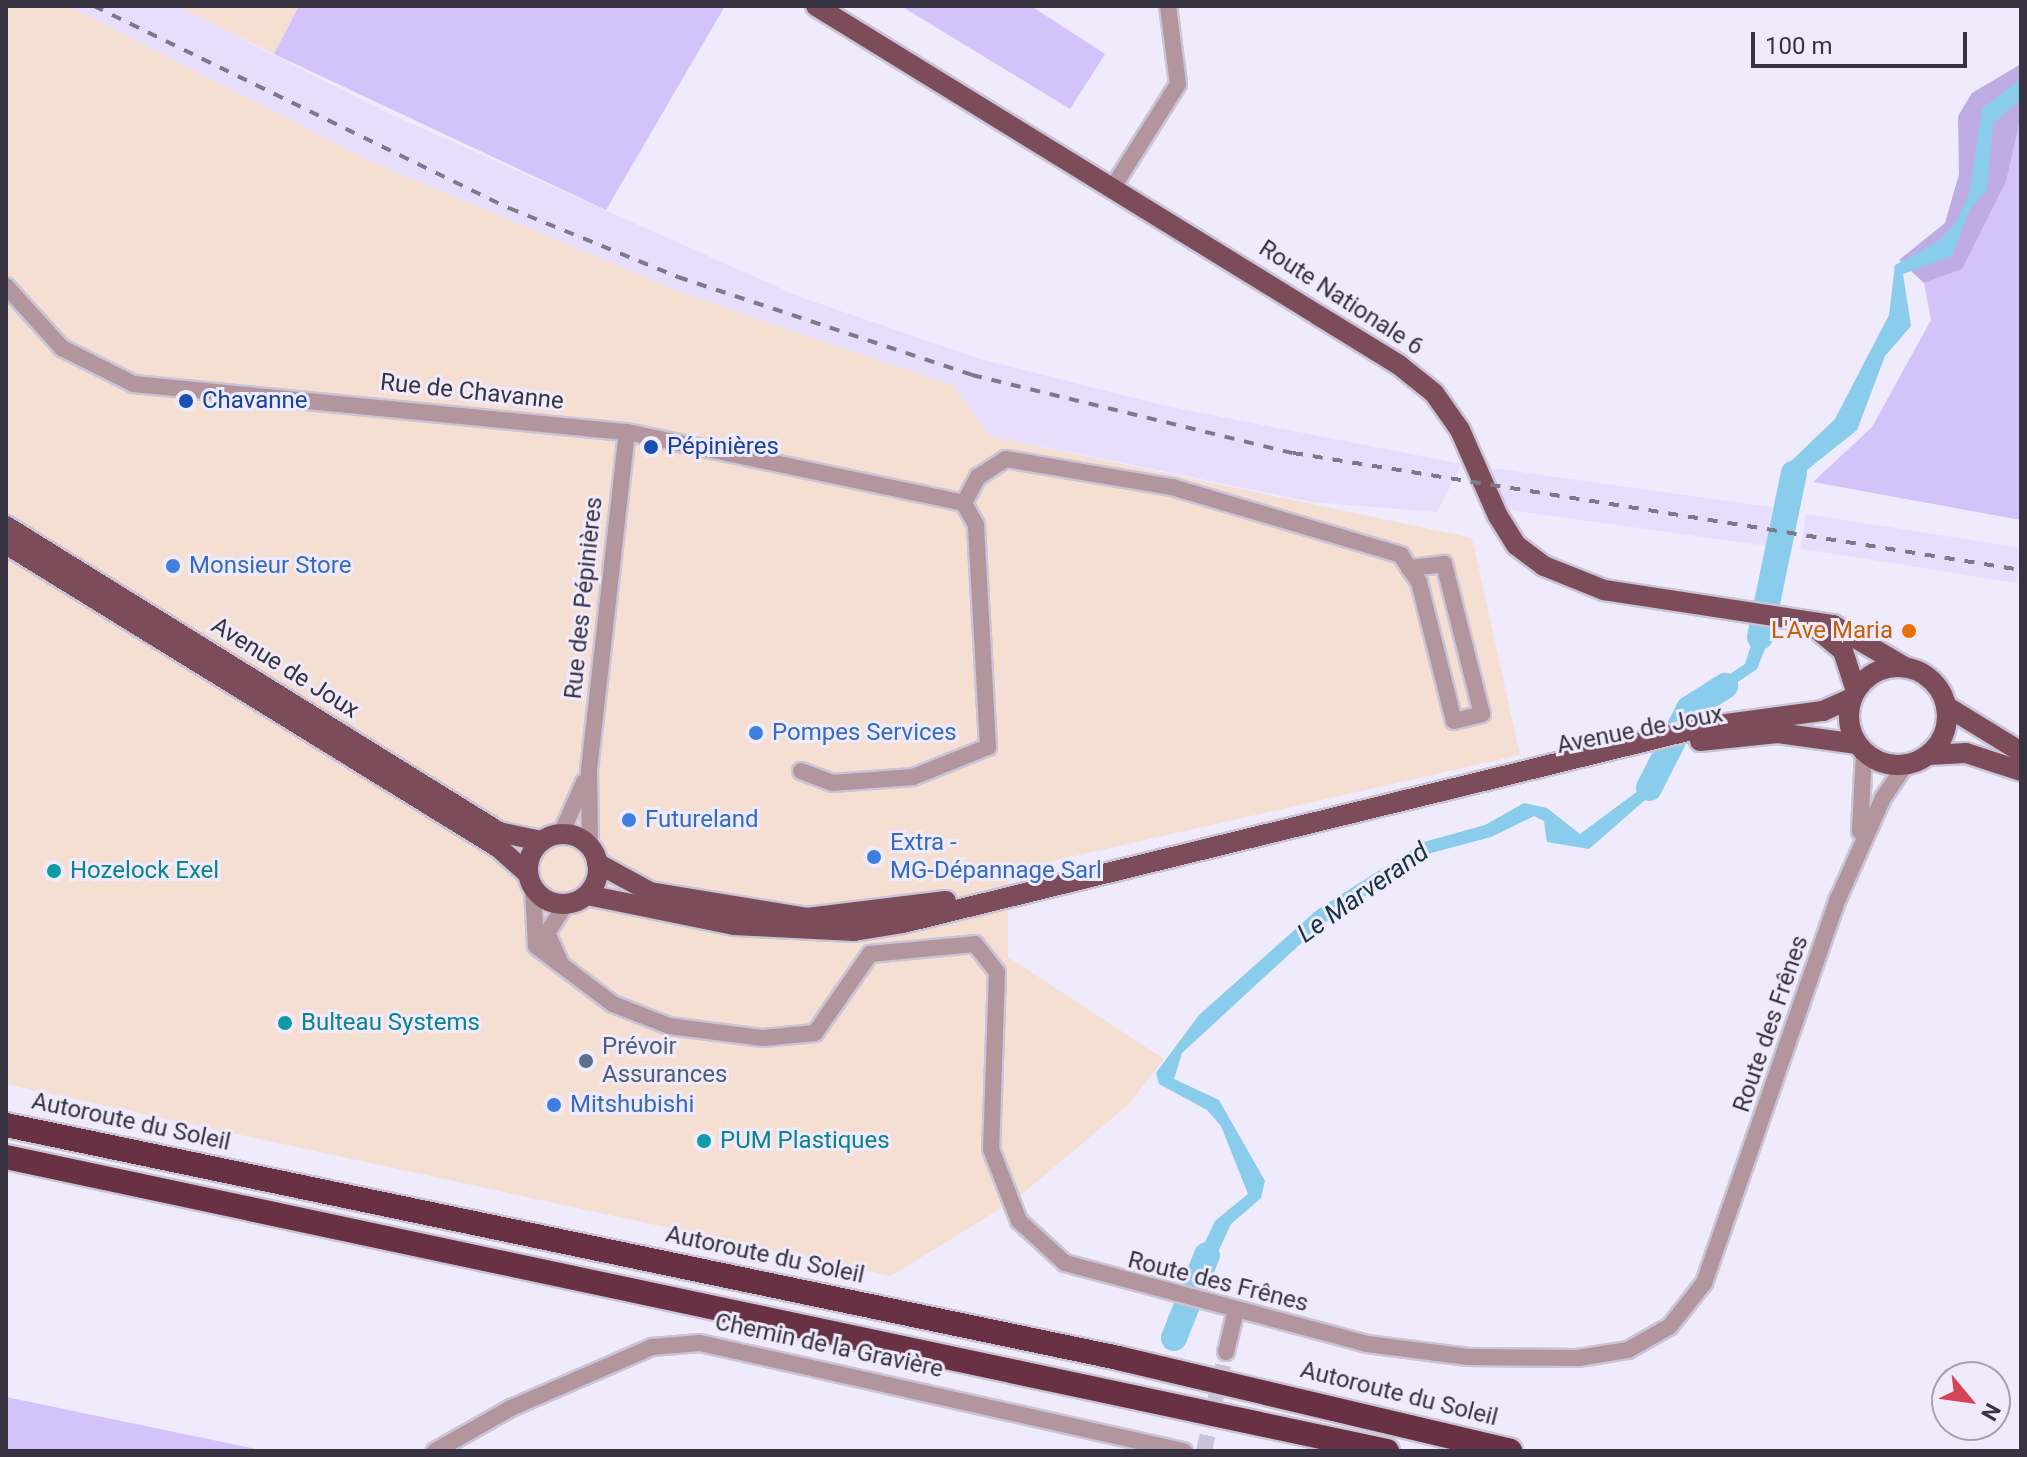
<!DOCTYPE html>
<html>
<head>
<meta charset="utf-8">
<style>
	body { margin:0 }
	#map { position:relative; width:2027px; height:1457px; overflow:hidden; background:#efeafc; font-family:Roboto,sans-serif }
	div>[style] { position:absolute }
	.built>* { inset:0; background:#e7ddfc; transform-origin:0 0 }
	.industrial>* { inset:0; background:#f5ded2 }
	.green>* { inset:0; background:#d4c2fa }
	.forest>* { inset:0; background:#bface4 }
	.water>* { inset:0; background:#89cceb }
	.round { border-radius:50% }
	.river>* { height:26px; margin:-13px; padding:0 13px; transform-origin:13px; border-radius:13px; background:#89cceb }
	.street-tunnel>* { height:16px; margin-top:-8px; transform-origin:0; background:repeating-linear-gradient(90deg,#cac5d6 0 16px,transparent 0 24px) }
	.roads { filter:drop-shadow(2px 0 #cac5d6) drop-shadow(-2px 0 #cac5d6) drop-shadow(0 2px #cac5d6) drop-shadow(0 -2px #cac5d6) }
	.street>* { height:16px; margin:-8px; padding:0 8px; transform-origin:8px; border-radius:8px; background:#b2959d }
	.primary>* { height:20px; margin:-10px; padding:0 10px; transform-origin:10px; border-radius:10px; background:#7d4c5b }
	.primary>.ring { margin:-10px; padding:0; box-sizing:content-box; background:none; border:20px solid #7d4c5b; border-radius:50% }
	.highway>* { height:24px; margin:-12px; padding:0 12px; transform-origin:12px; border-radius:12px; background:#693244 }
	.rail>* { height:4px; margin-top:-2px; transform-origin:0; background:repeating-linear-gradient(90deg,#7d7988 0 10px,transparent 0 20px) }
	.dots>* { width:22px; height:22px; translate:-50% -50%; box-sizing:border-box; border:4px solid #efeafc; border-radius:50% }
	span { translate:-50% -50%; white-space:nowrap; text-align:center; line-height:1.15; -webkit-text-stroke:6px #efeafc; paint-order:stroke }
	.street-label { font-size:24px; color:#373340 }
	.transit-label { font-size:24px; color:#164399 }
	.left { translate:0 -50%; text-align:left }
	.shop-label { font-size:24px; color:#366cbe }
	.food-label { font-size:24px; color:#c56008 }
	.right { translate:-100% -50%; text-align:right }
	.culture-label { font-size:24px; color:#0d838f }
	.service-label { font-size:24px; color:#4e5e75 }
	.water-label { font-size:26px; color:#143341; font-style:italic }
	.frame { position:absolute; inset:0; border:8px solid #373340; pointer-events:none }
	.north { position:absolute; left:1931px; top:1361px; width:80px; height:80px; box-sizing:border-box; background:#efeafc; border:2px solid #a5a1b1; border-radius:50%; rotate:119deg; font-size:22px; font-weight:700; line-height:32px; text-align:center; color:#373340 }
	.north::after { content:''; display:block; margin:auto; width:28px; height:36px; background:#d54554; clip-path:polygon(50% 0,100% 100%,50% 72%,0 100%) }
	.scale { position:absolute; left:1751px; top:32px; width:216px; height:36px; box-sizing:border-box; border:4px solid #373340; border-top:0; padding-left:10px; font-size:24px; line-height:28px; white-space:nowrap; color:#373340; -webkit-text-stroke:6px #efeafc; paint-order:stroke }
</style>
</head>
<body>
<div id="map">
	<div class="built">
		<div style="clip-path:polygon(69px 6px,177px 6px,390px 114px,800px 297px,980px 359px,1166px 406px,1462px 464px,1437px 512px,1313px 502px,990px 436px,953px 385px,688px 295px,370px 161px)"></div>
		<div style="left:1492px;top:468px;width:282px;height:39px;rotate:8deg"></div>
		<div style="left:1806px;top:514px;width:218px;height:35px;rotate:9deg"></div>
	</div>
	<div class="industrial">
		<div style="clip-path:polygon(6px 6px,69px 6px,370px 161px,688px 295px,953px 385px,990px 436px,1472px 538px,1520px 755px,1008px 871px,1008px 957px,1164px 1059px,1128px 1105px,1016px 1199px,891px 1276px,6px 1084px)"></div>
		<div style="clip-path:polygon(177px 6px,299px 6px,274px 54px)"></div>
	</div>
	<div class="green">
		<div style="clip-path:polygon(299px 6px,725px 6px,606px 210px,274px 54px)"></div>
		<div style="clip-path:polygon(901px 6px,1031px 6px,1105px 54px,1070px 109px)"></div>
		<div style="clip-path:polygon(2021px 115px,2021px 520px,1813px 482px,1872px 427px,1931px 320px,1924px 283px,1962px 269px)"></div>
		<div style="clip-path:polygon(6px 1397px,265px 1451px,6px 1451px)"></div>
	</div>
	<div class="forest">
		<div style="clip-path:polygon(2021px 64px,2021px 115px,2006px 181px,1962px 269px,1924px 283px,1899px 260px,1945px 223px,1959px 174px,1958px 116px,1972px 93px)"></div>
	</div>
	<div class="water">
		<div style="clip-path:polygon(2021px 79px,2021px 100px,1993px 123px,1987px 189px,1970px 210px,1952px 256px,1903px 274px,1911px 326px,1885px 356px,1857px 430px,1807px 470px,1792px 505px,1776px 502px,1789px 463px,1835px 419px,1889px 315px,1895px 265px,1940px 240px,1955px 223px,1969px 195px,1982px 108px)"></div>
		<div style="clip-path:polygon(1771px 551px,1785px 553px,1779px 599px,1762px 598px)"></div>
		<div style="clip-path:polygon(1758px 623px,1774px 626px,1757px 669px,1698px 709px,1701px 693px,1745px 664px)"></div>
		<div style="clip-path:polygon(1678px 756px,1660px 787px,1589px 849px,1547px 842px,1544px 821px,1534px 816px,1491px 837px,1431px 853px,1321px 925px,1182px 1053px,1174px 1079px,1219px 1100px,1265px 1181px,1261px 1198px,1231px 1224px,1204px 1282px,1194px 1288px,1192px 1270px,1215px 1221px,1248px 1194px,1221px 1126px,1207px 1110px,1159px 1084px,1156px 1073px,1199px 1015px,1317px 910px,1424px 842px,1485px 825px,1524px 803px,1547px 808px,1580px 834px,1650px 782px,1653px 761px)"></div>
		<div class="round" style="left:1168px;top:1307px;width:26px;height:26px"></div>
	</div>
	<div class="river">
		<div style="left:1760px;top:637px;width:167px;rotate:-78.3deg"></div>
		<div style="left:1649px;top:788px;width:89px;rotate:-63.1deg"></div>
		<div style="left:1689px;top:709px;width:43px;rotate:-32.6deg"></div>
		<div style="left:1174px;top:1338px;width:89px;rotate:-68.3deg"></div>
	</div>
	<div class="street-tunnel">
		<div style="left:1204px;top:1451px;width:101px;rotate:-77.5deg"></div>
	</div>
	<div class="roads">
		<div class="street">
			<div style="left:1115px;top:184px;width:118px;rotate:-57.8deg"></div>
			<div style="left:1178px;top:84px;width:79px;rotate:-97.3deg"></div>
			<div style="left:6px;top:286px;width:84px;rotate:47.9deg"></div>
			<div style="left:62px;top:348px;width:80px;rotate:26.6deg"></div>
			<div style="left:134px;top:384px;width:495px;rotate:5.6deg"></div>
			<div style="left:627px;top:432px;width:344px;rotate:11.9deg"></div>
			<div style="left:964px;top:503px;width:30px;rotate:-62deg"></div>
			<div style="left:978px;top:477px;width:33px;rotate:-33deg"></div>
			<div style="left:1006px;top:459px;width:168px;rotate:9.6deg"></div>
			<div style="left:1172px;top:487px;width:239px;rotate:16.5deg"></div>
			<div style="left:1401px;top:555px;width:15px;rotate:58deg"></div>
			<div style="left:1409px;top:568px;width:17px;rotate:54deg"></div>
			<div style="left:1419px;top:582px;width:143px;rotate:75.9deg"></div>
			<div style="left:1454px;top:721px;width:29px;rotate:-14deg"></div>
			<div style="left:1482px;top:714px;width:155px;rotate:-104.2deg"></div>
			<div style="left:1444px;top:564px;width:35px;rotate:173deg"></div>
			<div style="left:801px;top:771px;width:33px;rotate:21deg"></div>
			<div style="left:832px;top:783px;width:81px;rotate:-4.2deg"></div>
			<div style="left:913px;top:777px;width:81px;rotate:-21.8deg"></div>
			<div style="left:988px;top:747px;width:222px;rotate:-93.1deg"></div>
			<div style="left:976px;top:525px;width:25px;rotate:-119deg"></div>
			<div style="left:1860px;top:831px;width:80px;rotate:-87.1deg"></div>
			<div style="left:561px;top:834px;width:57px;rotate:-66.1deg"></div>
			<div style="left:590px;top:847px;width:77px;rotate:-90.7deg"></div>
			<div style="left:589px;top:770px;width:340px;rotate:-83.6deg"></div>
			<div style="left:533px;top:889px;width:57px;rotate:87deg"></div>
			<div style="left:536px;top:946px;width:96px;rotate:37deg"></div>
			<div style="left:613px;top:1004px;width:60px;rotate:21.4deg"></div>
			<div style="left:669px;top:1026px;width:95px;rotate:7.3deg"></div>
			<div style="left:763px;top:1038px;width:52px;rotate:-5.5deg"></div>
			<div style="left:815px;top:1033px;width:96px;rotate:-55.2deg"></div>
			<div style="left:870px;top:954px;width:105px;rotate:-5.4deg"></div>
			<div style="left:975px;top:944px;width:36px;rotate:52deg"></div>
			<div style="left:997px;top:972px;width:177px;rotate:91.9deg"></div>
			<div style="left:991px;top:1149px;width:77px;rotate:68.7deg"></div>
			<div style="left:1019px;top:1221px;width:62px;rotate:42.4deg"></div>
			<div style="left:1065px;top:1263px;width:313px;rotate:15deg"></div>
			<div style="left:1367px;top:1344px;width:102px;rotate:7.3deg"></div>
			<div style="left:1468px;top:1357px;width:110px;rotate:0.5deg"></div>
			<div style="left:1578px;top:1358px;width:51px;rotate:-9.1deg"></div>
			<div style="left:1628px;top:1350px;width:48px;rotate:-29.7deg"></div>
			<div style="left:1670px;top:1326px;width:55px;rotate:-51.7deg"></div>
			<div style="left:1704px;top:1283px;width:407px;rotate:-70.8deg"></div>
			<div style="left:1838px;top:899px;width:111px;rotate:-66deg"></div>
			<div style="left:1883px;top:798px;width:41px;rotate:-55.9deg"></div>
			<div style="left:561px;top:964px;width:34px;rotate:-114deg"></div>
			<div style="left:547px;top:933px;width:33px;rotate:-57deg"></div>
			<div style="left:1226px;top:1352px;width:43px;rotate:-76.6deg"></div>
			<div style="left:435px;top:1451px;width:87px;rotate:-29.5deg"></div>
			<div style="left:511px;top:1408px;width:154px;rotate:-23.4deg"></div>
			<div style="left:652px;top:1347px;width:48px;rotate:-4.8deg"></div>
			<div style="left:700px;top:1343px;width:496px;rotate:12.6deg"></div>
		</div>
		<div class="primary">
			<div style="left:816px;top:6px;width:685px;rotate:31.62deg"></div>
			<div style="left:1399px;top:365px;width:45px;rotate:38.7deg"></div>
			<div style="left:1434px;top:393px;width:45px;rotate:54.9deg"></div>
			<div style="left:1460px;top:430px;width:94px;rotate:66.2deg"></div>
			<div style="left:1498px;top:516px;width:34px;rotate:58deg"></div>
			<div style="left:1516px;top:545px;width:35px;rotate:37deg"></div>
			<div style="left:1544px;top:566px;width:65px;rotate:21.8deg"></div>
			<div style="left:1604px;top:590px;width:232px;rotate:8.7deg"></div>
			<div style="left:1833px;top:625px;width:83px;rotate:30.3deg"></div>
			<div style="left:6px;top:526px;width:580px;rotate:31.83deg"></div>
			<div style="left:499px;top:832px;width:43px;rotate:12.1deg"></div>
			<div style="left:6px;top:544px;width:579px;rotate:31.66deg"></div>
			<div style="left:499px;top:848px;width:38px;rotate:42deg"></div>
			<div style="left:1812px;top:625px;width:40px;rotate:40deg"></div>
			<div style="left:1843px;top:651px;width:42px;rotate:72deg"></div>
			<div class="ring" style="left:1849px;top:667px;width:78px;height:78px"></div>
			<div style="left:1946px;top:706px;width:88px;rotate:31.5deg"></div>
			<div style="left:1700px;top:741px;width:78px;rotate:-5.9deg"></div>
			<div style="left:1778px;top:733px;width:80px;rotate:7.9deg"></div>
			<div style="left:1928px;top:755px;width:38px;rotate:-3deg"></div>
			<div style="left:1966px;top:753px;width:58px;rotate:18.1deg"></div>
			<div class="ring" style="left:528px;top:834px;width:50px;height:50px"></div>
			<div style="left:597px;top:863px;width:60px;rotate:28.7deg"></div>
			<div style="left:650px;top:892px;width:159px;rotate:9.4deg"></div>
			<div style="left:807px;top:918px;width:140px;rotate:-7deg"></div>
			<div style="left:587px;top:895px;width:150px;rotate:11.5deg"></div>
			<div style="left:734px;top:925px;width:120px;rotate:2.9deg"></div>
			<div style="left:854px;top:931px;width:50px;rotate:-9.3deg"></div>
			<div style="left:903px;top:923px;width:825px;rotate:-13.75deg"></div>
			<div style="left:1704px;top:727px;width:120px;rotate:-7.7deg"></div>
			<div style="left:1823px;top:711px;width:32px;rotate:-24deg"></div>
		</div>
		<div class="highway">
			<div style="left:6px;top:1125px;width:1136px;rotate:11.83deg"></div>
			<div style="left:1118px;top:1358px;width:403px;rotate:13.3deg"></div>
			<div style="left:6px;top:1157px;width:1412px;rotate:12.02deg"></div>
		</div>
	</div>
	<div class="rail">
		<div style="left:94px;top:6px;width:462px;rotate:26deg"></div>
		<div style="left:509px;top:208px;width:183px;rotate:22.2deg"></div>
		<div style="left:678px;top:277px;width:310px;rotate:18.4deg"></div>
		<div style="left:972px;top:375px;width:330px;rotate:13.7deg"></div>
		<div style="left:1293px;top:453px;width:737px;rotate:9.13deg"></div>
	</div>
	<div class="dots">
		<div style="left:186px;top:401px;background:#1a4fb4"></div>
		<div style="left:651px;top:447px;background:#1a4fb4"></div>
		<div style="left:173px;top:566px;background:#3f7fe0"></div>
		<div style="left:1909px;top:631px;background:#e8710a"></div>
		<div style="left:756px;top:733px;background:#3f7fe0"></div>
		<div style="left:629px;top:820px;background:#3f7fe0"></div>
		<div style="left:874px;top:857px;background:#3f7fe0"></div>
		<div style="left:54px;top:871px;background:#0f9aa8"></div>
		<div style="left:285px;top:1023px;background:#0f9aa8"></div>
		<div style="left:586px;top:1061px;background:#5c6f8a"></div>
		<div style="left:554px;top:1105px;background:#3f7fe0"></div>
		<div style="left:704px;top:1141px;background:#0f9aa8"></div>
	</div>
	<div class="street-label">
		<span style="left:1341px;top:298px;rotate:33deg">Route Nationale 6</span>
		<span style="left:472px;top:392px;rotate:6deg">Rue de Chavanne</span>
		<span style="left:584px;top:598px;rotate:-84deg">Rue des Pépinières</span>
		<span style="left:285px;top:668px;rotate:32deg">Avenue de Joux</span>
		<span style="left:1640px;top:730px;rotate:-11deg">Avenue de Joux</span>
		<span style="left:1771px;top:1024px;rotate:-71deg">Route des Frênes</span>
		<span style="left:131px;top:1122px;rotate:12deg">Autoroute du Soleil</span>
		<span style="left:765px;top:1255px;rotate:12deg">Autoroute du Soleil</span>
		<span style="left:1218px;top:1282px;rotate:14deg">Route des Frênes</span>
		<span style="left:829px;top:1346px;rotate:12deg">Chemin de la Gravière</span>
		<span style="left:1399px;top:1394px;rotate:14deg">Autoroute du Soleil</span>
	</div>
	<div class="transit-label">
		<span class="left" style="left:202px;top:401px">Chavanne</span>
		<span class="left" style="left:667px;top:447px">Pépinières</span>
	</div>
	<div class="shop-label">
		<span class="left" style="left:189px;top:566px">Monsieur Store</span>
		<span class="left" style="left:772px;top:733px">Pompes Services</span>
		<span class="left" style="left:645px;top:820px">Futureland</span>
		<span class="left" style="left:890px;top:857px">Extra -<br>MG-Dépannage Sarl</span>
		<span class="left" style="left:570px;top:1105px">Mitshubishi</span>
	</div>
	<div class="food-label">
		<span class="right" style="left:1893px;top:631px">L'Ave Maria</span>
	</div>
	<div class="culture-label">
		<span class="left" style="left:70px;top:871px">Hozelock Exel</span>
		<span class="left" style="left:301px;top:1023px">Bulteau Systems</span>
		<span class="left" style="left:720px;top:1141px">PUM Plastiques</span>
	</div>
	<div class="service-label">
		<span class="left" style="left:602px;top:1061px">Prévoir<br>Assurances</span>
	</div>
	<div class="water-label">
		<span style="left:1363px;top:893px;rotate:-35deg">Le Marverand</span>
	</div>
	<div class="frame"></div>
	<div class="north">N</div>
	<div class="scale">100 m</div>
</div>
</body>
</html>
